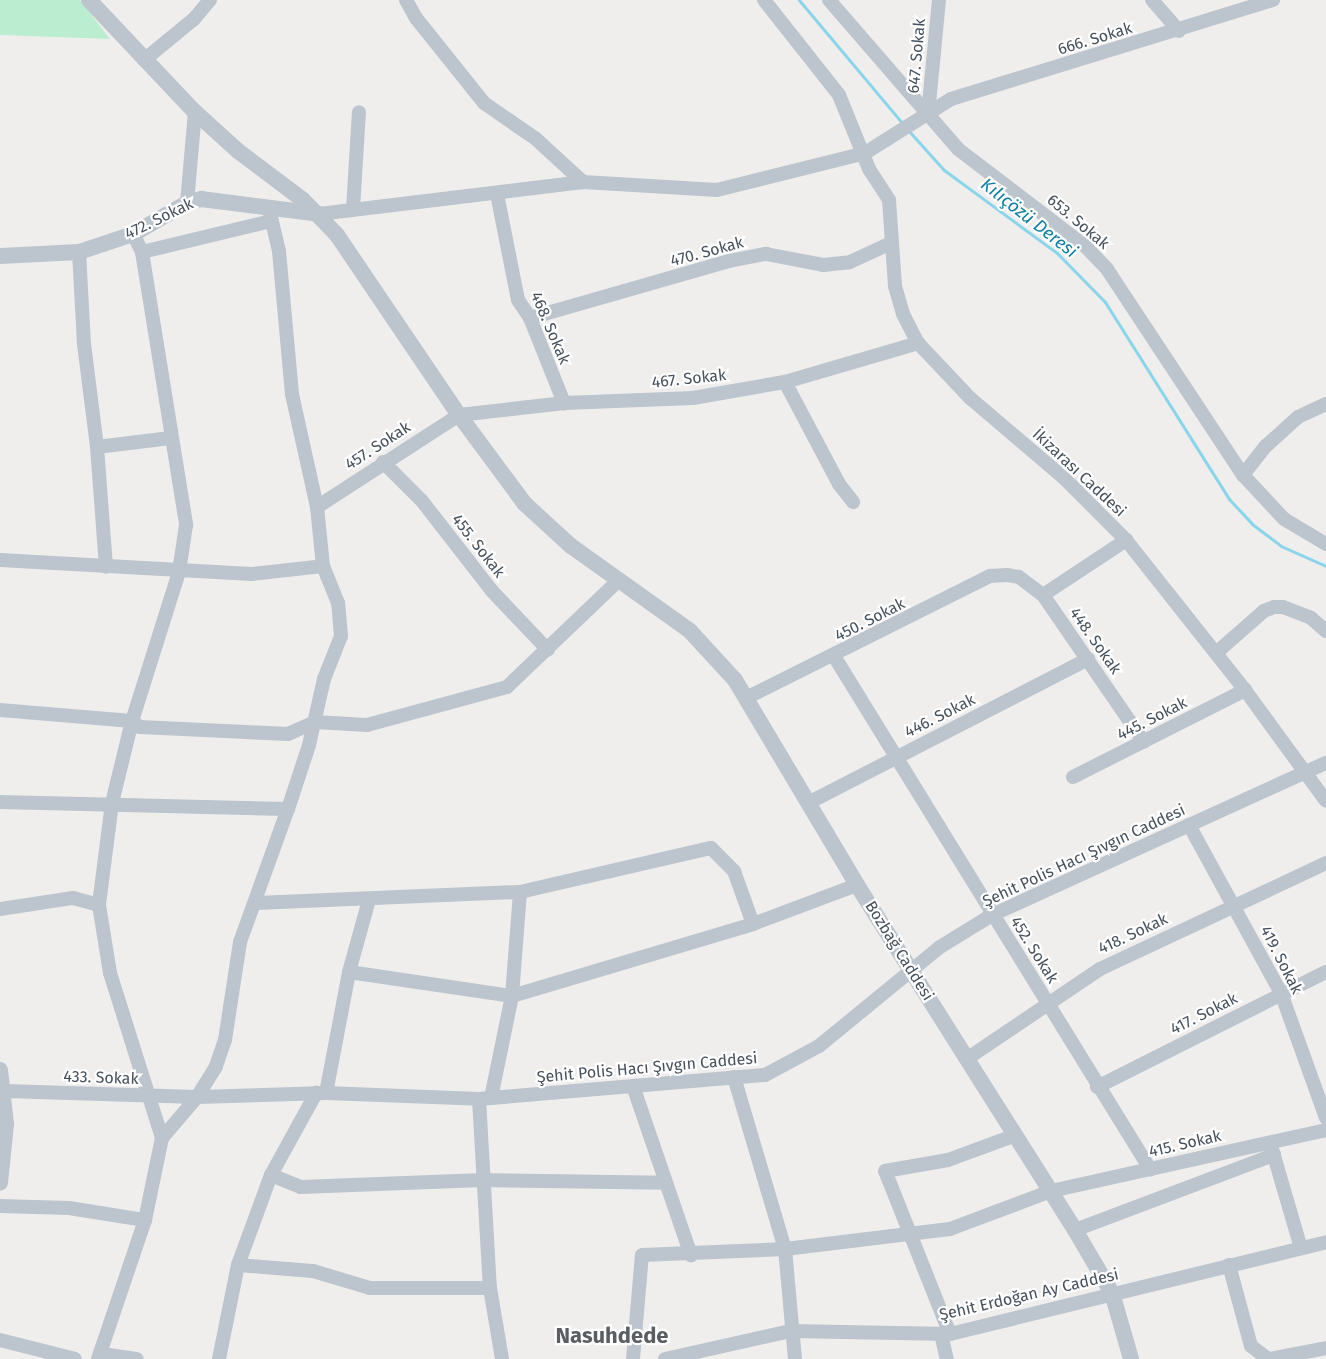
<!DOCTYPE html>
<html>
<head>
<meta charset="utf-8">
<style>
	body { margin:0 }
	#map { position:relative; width:1326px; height:1359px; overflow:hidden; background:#f0eded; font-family:"Fira Sans",sans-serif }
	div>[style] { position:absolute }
	.green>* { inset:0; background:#bbeed0 }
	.stream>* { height:3px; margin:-1.5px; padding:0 1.5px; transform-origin:1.5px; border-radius:1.5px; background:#89d5eb }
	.minor>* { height:14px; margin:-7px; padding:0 7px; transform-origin:7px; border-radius:7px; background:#bcc5cd }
	.tertiary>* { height:16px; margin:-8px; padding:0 8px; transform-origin:8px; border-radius:8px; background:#bcc5cd }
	span { translate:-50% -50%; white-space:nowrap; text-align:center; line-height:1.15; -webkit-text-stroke:4.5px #fff; paint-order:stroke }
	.street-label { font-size:16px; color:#46505b }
	.water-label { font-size:18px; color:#0d7ea0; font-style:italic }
	.district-label { font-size:22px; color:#5a5e62; font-weight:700 }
</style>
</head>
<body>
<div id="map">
	<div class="green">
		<div style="clip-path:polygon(0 0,80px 0,110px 39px,0 35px)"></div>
	</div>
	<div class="stream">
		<div style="left:799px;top:0;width:163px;rotate:50deg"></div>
		<div style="left:908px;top:130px;width:54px;rotate:48deg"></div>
		<div style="left:944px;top:170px;width:140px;rotate:36.3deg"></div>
		<div style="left:1057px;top:253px;width:69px;rotate:45.6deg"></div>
		<div style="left:1105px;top:302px;width:233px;rotate:57.8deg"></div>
		<div style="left:1229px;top:499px;width:34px;rotate:47deg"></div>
		<div style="left:1252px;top:524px;width:36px;rotate:37deg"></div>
		<div style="left:1281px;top:546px;width:49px;rotate:24deg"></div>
	</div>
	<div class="minor">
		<div style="left:406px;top:0;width:21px;rotate:61deg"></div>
		<div style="left:416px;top:18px;width:109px;rotate:51.3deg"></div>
		<div style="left:484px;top:103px;width:63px;rotate:34.7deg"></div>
		<div style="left:536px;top:139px;width:64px;rotate:42.5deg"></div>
		<div style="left:764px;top:0;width:121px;rotate:51.7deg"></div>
		<div style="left:839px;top:95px;width:80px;rotate:67.9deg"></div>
		<div style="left:869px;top:169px;width:37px;rotate:57deg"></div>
		<div style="left:889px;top:200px;width:86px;rotate:86deg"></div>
		<div style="left:895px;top:286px;width:29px;rotate:74deg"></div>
		<div style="left:903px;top:314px;width:33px;rotate:63deg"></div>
		<div style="left:918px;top:343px;width:76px;rotate:46.6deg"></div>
		<div style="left:970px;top:398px;width:123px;rotate:40.4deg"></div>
		<div style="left:1064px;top:478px;width:88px;rotate:45deg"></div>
		<div style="left:1126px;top:540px;width:191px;rotate:51.6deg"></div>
		<div style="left:1245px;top:690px;width:137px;rotate:53.9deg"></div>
		<div style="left:829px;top:0;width:197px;rotate:49.1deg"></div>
		<div style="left:958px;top:149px;width:161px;rotate:37.4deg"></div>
		<div style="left:1086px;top:247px;width:30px;rotate:46deg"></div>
		<div style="left:1107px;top:269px;width:247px;rotate:56.6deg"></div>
		<div style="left:1243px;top:475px;width:60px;rotate:47deg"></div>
		<div style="left:1284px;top:519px;width:49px;rotate:30.8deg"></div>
		<div style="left:1152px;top:0;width:41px;rotate:48.9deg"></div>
		<div style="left:144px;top:60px;width:65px;rotate:-39.4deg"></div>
		<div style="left:194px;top:19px;width:25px;rotate:-50deg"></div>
		<div style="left:928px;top:114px;width:115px;rotate:-84.5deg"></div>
		<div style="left:497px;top:194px;width:108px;rotate:78.8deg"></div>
		<div style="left:518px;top:300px;width:22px;rotate:56deg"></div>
		<div style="left:530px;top:318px;width:92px;rotate:68.2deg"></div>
		<div style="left:187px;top:203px;width:91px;rotate:-85deg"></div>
		<div style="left:353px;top:209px;width:97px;rotate:-86.5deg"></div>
		<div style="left:319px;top:214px;width:266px;rotate:-6.9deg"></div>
		<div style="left:583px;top:182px;width:134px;rotate:3.4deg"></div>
		<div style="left:717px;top:190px;width:153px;rotate:-14deg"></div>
		<div style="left:865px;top:153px;width:102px;rotate:-32.1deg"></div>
		<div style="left:951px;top:99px;width:337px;rotate:-17.1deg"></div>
		<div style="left:133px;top:234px;width:20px;rotate:63deg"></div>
		<div style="left:142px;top:252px;width:277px;rotate:80.8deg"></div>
		<div style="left:186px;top:525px;width:48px;rotate:98.5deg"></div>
		<div style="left:179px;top:572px;width:156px;rotate:107.5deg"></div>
		<div style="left:132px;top:721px;width:84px;rotate:103.7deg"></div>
		<div style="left:112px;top:803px;width:103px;rotate:97.3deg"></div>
		<div style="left:99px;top:905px;width:69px;rotate:80.8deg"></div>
		<div style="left:110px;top:973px;width:173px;rotate:72.5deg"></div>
		<div style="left:79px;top:252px;width:92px;rotate:86.9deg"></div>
		<div style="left:84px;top:344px;width:104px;rotate:82.8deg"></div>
		<div style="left:97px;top:447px;width:120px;rotate:85.7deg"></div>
		<div style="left:142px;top:252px;width:133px;rotate:-13.5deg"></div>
		<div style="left:530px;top:318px;width:207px;rotate:-16deg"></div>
		<div style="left:729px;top:261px;width:38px;rotate:-11deg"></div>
		<div style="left:766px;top:254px;width:58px;rotate:10.9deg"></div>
		<div style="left:823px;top:265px;width:27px;rotate:-6deg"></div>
		<div style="left:850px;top:262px;width:45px;rotate:-24.9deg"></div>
		<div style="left:785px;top:382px;width:115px;rotate:62.1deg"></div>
		<div style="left:839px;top:484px;width:23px;rotate:52deg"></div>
		<div style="left:97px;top:447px;width:74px;rotate:-7deg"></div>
		<div style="left:383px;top:462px;width:55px;rotate:45deg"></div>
		<div style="left:422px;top:501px;width:114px;rotate:52.1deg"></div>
		<div style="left:492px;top:591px;width:81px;rotate:46.5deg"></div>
		<div style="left:1243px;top:475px;width:37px;rotate:-52deg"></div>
		<div style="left:1266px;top:446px;width:43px;rotate:-42.2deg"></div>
		<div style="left:1298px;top:417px;width:31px;rotate:-25deg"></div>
		<div style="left:317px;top:507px;width:169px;rotate:-32.9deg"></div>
		<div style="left:459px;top:415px;width:106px;rotate:-6.5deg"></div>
		<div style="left:564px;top:403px;width:129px;rotate:-2.2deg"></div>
		<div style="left:693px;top:398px;width:93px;rotate:-9.9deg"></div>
		<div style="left:785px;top:382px;width:139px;rotate:-16.3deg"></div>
		<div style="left:0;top:560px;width:252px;rotate:3.2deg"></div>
		<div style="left:252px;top:574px;width:71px;rotate:-6.4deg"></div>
		<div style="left:1043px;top:595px;width:100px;rotate:-33.5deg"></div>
		<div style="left:1216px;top:653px;width:64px;rotate:-41.2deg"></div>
		<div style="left:1264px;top:611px;width:11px;rotate:-22deg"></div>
		<div style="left:1274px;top:607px;width:9px"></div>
		<div style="left:1283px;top:607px;width:30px;rotate:21deg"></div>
		<div style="left:1311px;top:618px;width:20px;rotate:41deg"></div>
		<div style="left:834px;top:656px;width:603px;rotate:58.37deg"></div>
		<div style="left:748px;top:697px;width:271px;rotate:-26.6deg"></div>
		<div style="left:990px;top:576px;width:17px;rotate:-3deg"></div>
		<div style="left:1007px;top:575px;width:12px;rotate:9deg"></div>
		<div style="left:1019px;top:577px;width:30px;rotate:37deg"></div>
		<div style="left:1043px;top:595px;width:178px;rotate:55.5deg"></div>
		<div style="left:0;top:710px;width:132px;rotate:4.8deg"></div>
		<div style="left:132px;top:721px;width:10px;rotate:37deg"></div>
		<div style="left:140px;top:727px;width:148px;rotate:2.7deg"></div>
		<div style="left:288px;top:734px;width:30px;rotate:-24deg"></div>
		<div style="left:315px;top:722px;width:52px;rotate:3.3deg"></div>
		<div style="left:367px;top:725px;width:145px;rotate:-15.2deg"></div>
		<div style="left:507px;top:687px;width:155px;rotate:-43.7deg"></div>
		<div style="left:1073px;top:777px;width:193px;rotate:-26.8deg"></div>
		<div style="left:0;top:802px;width:288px;rotate:1.4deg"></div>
		<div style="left:808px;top:803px;width:315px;rotate:-27.2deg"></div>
		<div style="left:1189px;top:825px;width:192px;rotate:61.3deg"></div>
		<div style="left:1281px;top:993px;width:133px;rotate:70.2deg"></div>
		<div style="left:256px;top:903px;width:264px;rotate:-2.4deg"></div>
		<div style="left:520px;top:892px;width:196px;rotate:-13deg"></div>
		<div style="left:711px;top:848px;width:33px;rotate:45deg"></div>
		<div style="left:734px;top:871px;width:56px;rotate:70.3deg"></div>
		<div style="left:0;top:909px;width:74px;rotate:-8.6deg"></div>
		<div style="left:73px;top:898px;width:27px;rotate:15deg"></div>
		<div style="left:349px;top:972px;width:165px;rotate:8.4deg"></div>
		<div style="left:512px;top:996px;width:252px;rotate:-16.6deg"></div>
		<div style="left:753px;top:924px;width:111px;rotate:-20.6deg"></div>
		<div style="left:968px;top:1058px;width:159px;rotate:-34deg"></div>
		<div style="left:1100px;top:969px;width:250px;rotate:-25.1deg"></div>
		<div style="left:734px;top:1077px;width:179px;rotate:73.5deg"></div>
		<div style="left:785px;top:1249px;width:110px;rotate:84.8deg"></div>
		<div style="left:633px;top:1086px;width:179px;rotate:71.1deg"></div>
		<div style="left:1097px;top:1087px;width:256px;rotate:-26.7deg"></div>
		<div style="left:5px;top:1091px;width:192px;rotate:1.8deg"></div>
		<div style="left:197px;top:1097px;width:129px;rotate:-1.8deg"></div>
		<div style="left:326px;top:1093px;width:153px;rotate:2.2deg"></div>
		<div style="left:479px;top:1099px;width:287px;rotate:-4.8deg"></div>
		<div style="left:765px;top:1075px;width:61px;rotate:-28.2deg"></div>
		<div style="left:819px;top:1046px;width:156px;rotate:-39.3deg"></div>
		<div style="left:940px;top:947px;width:61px;rotate:-31.6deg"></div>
		<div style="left:992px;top:915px;width:367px;rotate:-24.5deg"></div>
		<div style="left:326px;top:1093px;width:123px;rotate:-79.2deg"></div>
		<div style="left:349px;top:972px;width:75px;rotate:-74.5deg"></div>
		<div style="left:491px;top:1098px;width:104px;rotate:-78.4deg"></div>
		<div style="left:512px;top:996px;width:104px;rotate:-85.6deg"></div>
		<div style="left:479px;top:1099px;width:189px;rotate:86.7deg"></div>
		<div style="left:490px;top:1288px;width:72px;rotate:80.4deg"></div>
		<div style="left:1272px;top:1149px;width:103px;rotate:73.7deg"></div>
		<div style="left:271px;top:1175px;width:32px;rotate:22deg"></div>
		<div style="left:301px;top:1187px;width:182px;rotate:-2.2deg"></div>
		<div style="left:483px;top:1180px;width:182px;rotate:0.9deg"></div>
		<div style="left:0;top:1206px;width:69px;rotate:1.7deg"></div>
		<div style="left:69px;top:1208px;width:77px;rotate:9deg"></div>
		<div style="left:1075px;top:1230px;width:213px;rotate:-20.7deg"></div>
		<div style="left:238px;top:1265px;width:75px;rotate:4.6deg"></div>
		<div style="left:313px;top:1271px;width:59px;rotate:16.6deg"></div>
		<div style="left:370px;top:1288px;width:120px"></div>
		<div style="left:1229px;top:1265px;width:84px;rotate:74.8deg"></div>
		<div style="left:1251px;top:1346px;width:21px;rotate:37deg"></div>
		<div style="left:941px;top:1334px;width:26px;rotate:77deg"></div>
		<div style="left:950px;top:1334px;width:175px;rotate:-111.7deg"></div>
		<div style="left:885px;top:1171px;width:64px;rotate:-9.9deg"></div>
		<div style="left:948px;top:1160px;width:72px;rotate:-20.2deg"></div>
		<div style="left:0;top:1340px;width:77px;rotate:14.2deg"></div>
		<div style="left:101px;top:1354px;width:36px;rotate:8deg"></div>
		<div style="left:98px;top:1359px;width:147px;rotate:-71.3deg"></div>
		<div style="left:145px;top:1220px;width:84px;rotate:-78.3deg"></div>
		<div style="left:162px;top:1138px;width:54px;rotate:-49.5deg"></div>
		<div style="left:197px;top:1097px;width:36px;rotate:-58deg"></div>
		<div style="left:216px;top:1066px;width:28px;rotate:-71deg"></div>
		<div style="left:225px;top:1040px;width:99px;rotate:-81.3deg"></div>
		<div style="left:240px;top:942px;width:141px;rotate:-70.2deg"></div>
		<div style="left:288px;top:809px;width:67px;rotate:-71.8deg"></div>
		<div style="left:309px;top:745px;width:68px;rotate:-77.2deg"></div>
		<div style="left:324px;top:679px;width:46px;rotate:-68.4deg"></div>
		<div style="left:341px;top:636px;width:33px;rotate:-95deg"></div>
		<div style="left:338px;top:603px;width:40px;rotate:-112deg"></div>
		<div style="left:323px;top:566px;width:59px;rotate:-95.8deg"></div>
		<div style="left:317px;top:507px;width:116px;rotate:-102.5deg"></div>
		<div style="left:292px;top:394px;width:144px;rotate:-95.2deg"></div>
		<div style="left:279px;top:251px;width:43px;rotate:-103.4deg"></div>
		<div style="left:219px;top:1359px;width:96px;rotate:-78.6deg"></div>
		<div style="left:238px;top:1265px;width:96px;rotate:-69.9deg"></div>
		<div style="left:271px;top:1175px;width:94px;rotate:-61.2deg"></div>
		<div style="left:633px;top:1359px;width:104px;rotate:-85.1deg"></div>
		<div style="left:642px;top:1255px;width:143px;rotate:-2.4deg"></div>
		<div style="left:785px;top:1249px;width:166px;rotate:-6.9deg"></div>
		<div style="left:950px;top:1229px;width:108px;rotate:-20.6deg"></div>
		<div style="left:1051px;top:1191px;width:282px;rotate:-12.5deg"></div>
		<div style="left:665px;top:1359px;width:128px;rotate:-12.6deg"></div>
		<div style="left:790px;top:1331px;width:160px;rotate:1.1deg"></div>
		<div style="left:950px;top:1334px;width:387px;rotate:-13.7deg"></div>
		<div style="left:1270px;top:1359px;width:57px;rotate:-11.1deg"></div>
	</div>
	<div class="tertiary">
		<div style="left:89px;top:0;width:154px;rotate:46.6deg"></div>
		<div style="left:195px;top:112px;width:58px;rotate:42.2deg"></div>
		<div style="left:238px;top:151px;width:81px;rotate:37deg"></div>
		<div style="left:303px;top:200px;width:49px;rotate:45.8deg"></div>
		<div style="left:337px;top:235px;width:217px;rotate:55.9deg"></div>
		<div style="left:459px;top:415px;width:109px;rotate:53.5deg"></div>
		<div style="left:524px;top:503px;width:64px;rotate:42.5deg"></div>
		<div style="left:571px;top:546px;width:146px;rotate:35.5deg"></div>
		<div style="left:690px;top:631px;width:67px;rotate:47.4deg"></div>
		<div style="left:735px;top:680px;width:239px;rotate:59.2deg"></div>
		<div style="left:857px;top:885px;width:408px;rotate:57.7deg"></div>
		<div style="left:1075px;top:1230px;width:73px;rotate:59.6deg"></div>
		<div style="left:1112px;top:1293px;width:69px;rotate:73.9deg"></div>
		<div style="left:0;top:256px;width:79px;rotate:-2.9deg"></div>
		<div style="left:79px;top:252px;width:57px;rotate:-18.4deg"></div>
		<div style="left:133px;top:234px;width:62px;rotate:-29.9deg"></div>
		<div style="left:187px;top:203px;width:15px;rotate:-16deg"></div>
		<div style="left:201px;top:199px;width:119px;rotate:7.2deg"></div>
		<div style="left:0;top:1070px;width:54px;rotate:83.7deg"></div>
		<div style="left:6px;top:1124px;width:59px;rotate:95.8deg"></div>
	</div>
	<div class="street-label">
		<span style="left:1095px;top:39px;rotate:-17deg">666. Sokak</span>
		<span style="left:917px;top:56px;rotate:-85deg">647. Sokak</span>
		<span style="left:159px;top:219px;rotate:-26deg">472. Sokak</span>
		<span style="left:1078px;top:222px;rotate:40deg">653. Sokak</span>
		<span style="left:707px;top:252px;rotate:-15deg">470. Sokak</span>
		<span style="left:550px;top:328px;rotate:67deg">468. Sokak</span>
		<span style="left:689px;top:379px;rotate:-6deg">467. Sokak</span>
		<span style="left:378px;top:446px;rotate:-33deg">457. Sokak</span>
		<span style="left:1079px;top:473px;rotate:43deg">İkizarası Caddesi</span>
		<span style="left:478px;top:546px;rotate:52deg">455. Sokak</span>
		<span style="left:870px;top:620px;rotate:-27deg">450. Sokak</span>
		<span style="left:1095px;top:641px;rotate:55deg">448. Sokak</span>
		<span style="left:940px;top:716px;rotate:-27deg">446. Sokak</span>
		<span style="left:1152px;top:719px;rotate:-27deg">445. Sokak</span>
		<span style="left:1084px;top:856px;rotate:-25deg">Şehit Polis Hacı Şıvgın Caddesi</span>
		<span style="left:1133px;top:934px;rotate:-25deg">418. Sokak</span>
		<span style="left:1034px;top:950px;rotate:58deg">452. Sokak</span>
		<span style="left:899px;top:951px;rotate:58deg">Bozbağ Caddesi</span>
		<span style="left:1281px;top:960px;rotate:63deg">419. Sokak</span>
		<span style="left:1204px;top:1014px;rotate:-27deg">417. Sokak</span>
		<span style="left:647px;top:1068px;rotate:-5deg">Şehit Polis Hacı Şıvgın Caddesi</span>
		<span style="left:101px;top:1078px;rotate:2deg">433. Sokak</span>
		<span style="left:1185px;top:1144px;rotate:-13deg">415. Sokak</span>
		<span style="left:1029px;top:1295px;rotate:-13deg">Şehit Erdoğan Ay Caddesi</span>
	</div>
	<div class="water-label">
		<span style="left:1029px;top:218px;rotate:38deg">Kılıçözü Deresi</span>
	</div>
	<div class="district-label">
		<span style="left:612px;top:1336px">Nasuhdede</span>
	</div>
</div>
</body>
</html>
